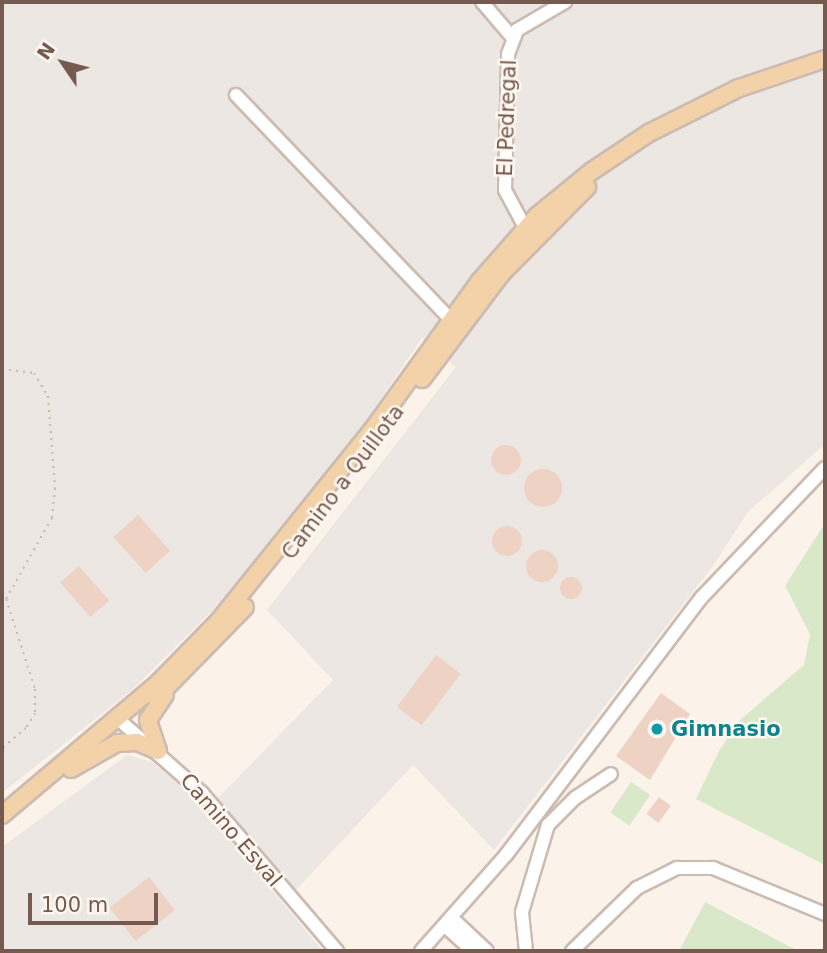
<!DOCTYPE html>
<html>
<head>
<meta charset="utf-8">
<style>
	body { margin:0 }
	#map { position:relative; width:827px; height:953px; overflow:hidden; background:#fbf3ea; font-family:"DejaVu Sans",sans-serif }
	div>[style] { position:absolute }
	.industrial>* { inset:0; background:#ece7e3 }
	.green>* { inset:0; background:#d8e8c9; transform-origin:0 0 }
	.building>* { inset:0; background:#eed2c4; transform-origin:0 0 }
	.round { border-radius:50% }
	.path>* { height:2px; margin-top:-1px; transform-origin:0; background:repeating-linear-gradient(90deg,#d3b5a7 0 2px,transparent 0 7px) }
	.roads { filter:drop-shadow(2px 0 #ccbbb1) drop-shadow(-2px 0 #ccbbb1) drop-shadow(0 2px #ccbbb1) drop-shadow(0 -2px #ccbbb1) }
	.minor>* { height:12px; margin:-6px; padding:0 6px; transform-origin:6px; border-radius:6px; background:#fff }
	.major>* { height:16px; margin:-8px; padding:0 8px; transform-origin:8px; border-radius:8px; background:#f3d2a9 }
	.dots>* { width:19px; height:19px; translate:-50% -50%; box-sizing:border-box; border:4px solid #fef7f0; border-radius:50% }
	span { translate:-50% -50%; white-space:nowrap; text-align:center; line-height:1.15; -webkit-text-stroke:5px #fef7f0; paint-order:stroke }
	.street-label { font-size:21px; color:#745a4f }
	.culture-label { font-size:21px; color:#0d838f; font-weight:700 }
	.left { translate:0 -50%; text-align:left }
	.frame { position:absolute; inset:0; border:4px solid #745a4f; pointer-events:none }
	.north { position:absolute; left:28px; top:28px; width:70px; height:70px; -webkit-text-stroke:5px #fef7f0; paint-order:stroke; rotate:305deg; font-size:19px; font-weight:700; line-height:28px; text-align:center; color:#745a4f }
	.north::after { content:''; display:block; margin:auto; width:24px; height:32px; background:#745a4f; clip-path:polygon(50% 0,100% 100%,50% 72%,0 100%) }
	.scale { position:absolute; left:28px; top:893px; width:130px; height:32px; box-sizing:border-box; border:4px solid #745a4f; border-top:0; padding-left:9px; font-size:21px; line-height:24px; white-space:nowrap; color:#745a4f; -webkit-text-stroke:5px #fef7f0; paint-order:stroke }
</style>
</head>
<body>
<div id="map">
	<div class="industrial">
		<div style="clip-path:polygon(2px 2px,825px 2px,825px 444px,748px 512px,712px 567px,494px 850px,413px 765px,296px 890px,217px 799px,333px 680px,267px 610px,456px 367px,422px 338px,351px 443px,220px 603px,132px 690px,2px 793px)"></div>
		<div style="clip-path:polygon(127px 755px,152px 762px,196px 799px,323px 951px,2px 951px,2px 847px)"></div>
	</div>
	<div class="green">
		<div style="clip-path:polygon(825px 523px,825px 865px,696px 799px,719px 751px,740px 720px,804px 665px,810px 634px,785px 586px)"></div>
		<div style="left:631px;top:782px;width:23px;height:37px;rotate:34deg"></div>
		<div style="clip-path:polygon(705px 902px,798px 951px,679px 951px)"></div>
	</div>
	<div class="building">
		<div class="round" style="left:491px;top:445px;width:30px;height:30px"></div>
		<div class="round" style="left:524px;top:469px;width:38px;height:38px"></div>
		<div style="left:138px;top:515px;width:48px;height:33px;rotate:48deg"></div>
		<div class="round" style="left:492px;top:526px;width:30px;height:30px"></div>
		<div class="round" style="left:526px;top:550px;width:32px;height:32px"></div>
		<div style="left:79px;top:566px;width:46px;height:25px;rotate:49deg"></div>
		<div class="round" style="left:560px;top:577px;width:22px;height:22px"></div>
		<div style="left:436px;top:655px;width:31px;height:65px;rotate:37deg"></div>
		<div style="clip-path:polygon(661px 693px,690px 714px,650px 780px,616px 756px)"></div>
		<div style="left:659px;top:797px;width:15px;height:21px;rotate:37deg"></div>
		<div style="left:149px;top:877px;width:42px;height:50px;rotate:52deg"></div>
	</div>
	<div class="path">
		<div style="left:2px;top:369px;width:32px;rotate:7deg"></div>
		<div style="left:34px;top:373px;width:27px;rotate:59deg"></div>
		<div style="left:48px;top:396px;width:92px;rotate:85.6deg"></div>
		<div style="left:55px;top:488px;width:30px;rotate:96deg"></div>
		<div style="left:52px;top:518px;width:93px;rotate:119.6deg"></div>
		<div style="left:6px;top:599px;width:95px;rotate:72.1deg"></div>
		<div style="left:35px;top:689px;width:24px;rotate:90deg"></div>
		<div style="left:35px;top:713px;width:17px;rotate:121deg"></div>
		<div style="left:26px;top:728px;width:31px;rotate:140deg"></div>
	</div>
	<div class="roads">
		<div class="minor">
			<div style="left:482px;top:2px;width:46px;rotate:49.4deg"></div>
			<div style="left:236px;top:95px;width:311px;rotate:46.3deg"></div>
			<div style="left:529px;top:235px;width:51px;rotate:-118.1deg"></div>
			<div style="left:505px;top:190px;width:136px;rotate:-88.7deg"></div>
			<div style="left:508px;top:54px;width:26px;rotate:-69deg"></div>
			<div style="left:517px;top:30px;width:56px;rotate:-30.3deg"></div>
			<div style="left:117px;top:718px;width:113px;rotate:41.4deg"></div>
			<div style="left:202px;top:793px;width:208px;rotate:49.5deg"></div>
			<div style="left:452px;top:918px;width:48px;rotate:43.3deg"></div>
			<div style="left:445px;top:926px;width:38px;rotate:42deg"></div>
			<div style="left:421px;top:951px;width:128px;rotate:-48.5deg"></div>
			<div style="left:506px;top:855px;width:324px;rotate:-52.8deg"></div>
			<div style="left:702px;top:597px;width:178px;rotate:-46.4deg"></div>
			<div style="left:526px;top:951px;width:39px;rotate:-96deg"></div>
			<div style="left:522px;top:912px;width:91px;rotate:-73.4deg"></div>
			<div style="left:548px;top:825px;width:38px;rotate:-45deg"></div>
			<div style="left:575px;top:798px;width:43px;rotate:-33.7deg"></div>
			<div style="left:572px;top:951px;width:91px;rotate:-44.1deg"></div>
			<div style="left:637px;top:888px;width:45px;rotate:-26.6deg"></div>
			<div style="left:677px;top:868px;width:36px"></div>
			<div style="left:713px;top:868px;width:121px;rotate:22.3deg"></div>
		</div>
		<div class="major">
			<div style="left:422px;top:379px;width:133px;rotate:-53deg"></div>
			<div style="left:502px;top:273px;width:121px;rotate:-45.3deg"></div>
			<div style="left:156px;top:698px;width:127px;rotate:-45.6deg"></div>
			<div style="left:158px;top:751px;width:33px;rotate:-108deg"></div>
			<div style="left:148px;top:720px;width:30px;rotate:-56deg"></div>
			<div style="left:71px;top:769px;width:53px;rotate:-29.5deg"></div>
			<div style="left:117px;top:743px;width:20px;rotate:-3deg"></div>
			<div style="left:137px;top:742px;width:23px;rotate:23deg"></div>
			<div style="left:2px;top:815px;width:204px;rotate:-40.2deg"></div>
			<div style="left:158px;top:683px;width:86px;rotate:-45.5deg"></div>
			<div style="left:218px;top:622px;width:244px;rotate:-51.2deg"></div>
			<div style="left:371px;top:432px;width:185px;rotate:-54.2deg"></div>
			<div style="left:479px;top:282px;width:88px;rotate:-48.7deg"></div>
			<div style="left:537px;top:216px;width:71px;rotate:-39.3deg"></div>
			<div style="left:592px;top:171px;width:69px;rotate:-33.7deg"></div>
			<div style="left:649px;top:133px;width:101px;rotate:-26.6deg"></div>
			<div style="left:739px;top:88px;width:91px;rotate:-18.6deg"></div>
		</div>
	</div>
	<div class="dots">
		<div style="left:657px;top:729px;background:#0f9aa8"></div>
	</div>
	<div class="street-label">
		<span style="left:507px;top:118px;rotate:-88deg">El Pedregal</span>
		<span style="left:343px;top:482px;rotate:-53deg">Camino a Quillota</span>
		<span style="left:231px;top:830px;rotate:49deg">Camino Esval</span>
	</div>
	<div class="culture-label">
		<span class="left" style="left:671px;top:729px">Gimnasio</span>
	</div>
	<div class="frame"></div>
	<div class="north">N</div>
	<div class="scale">100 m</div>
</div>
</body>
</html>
